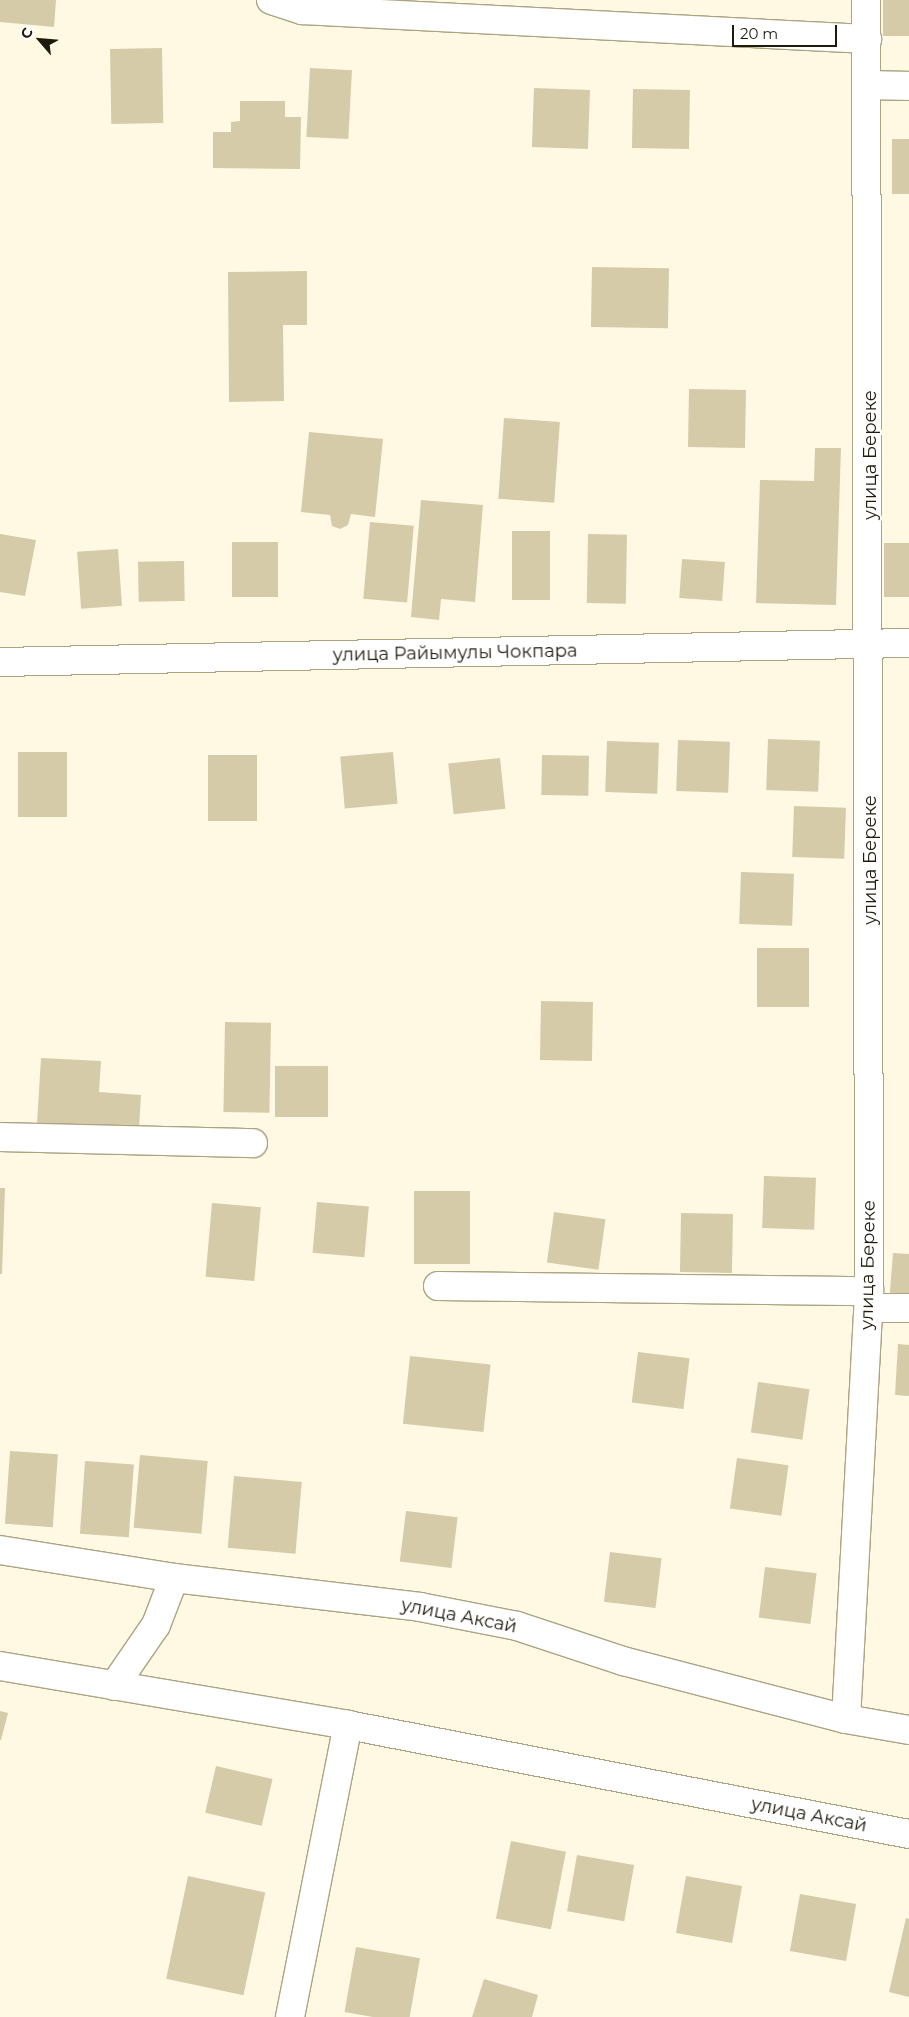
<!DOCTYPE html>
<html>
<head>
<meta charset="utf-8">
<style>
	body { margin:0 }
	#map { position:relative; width:909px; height:2017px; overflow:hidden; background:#fff9e4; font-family:Montserrat,sans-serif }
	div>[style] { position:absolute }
	.building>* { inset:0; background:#d5cba9; transform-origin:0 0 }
	.roads { filter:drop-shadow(1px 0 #ada383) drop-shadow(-1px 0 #ada383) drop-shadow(0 1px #ada383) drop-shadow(0 -1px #ada383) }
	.minor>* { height:28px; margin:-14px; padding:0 14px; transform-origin:14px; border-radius:14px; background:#fff }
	span { translate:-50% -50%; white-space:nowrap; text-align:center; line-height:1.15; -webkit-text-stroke:4px #fff; paint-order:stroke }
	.street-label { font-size:18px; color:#1e1b0e }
	.north { position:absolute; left:15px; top:15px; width:50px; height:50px; -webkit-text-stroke:4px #fff; paint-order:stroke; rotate:297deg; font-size:14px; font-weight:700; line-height:20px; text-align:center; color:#1e1b0e }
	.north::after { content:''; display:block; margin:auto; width:18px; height:22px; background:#1e1b0e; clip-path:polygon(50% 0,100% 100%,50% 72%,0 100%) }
	.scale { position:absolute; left:732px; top:25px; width:105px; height:22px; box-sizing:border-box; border:2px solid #1e1b0e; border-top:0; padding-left:6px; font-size:15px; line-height:18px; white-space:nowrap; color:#1e1b0e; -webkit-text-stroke:4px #fff; paint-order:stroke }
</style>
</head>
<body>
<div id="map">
	<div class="building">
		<div style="clip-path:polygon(0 0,56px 0,54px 27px,0 22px)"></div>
		<div style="left:883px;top:0;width:26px;height:36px"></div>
		<div style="left:162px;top:48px;width:75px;height:52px;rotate:89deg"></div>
		<div style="left:310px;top:68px;width:42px;height:69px;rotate:3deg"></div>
		<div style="left:534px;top:88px;width:56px;height:59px;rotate:2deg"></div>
		<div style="left:633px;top:89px;width:57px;height:59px;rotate:1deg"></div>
		<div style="clip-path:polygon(240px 101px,285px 101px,285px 117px,301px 117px,300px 169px,213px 168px,213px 132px,231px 132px,231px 122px,240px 121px)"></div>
		<div style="left:892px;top:139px;width:17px;height:55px"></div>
		<div style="left:592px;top:267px;width:77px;height:60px;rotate:1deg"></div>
		<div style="clip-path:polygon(307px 271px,307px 325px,283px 325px,284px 401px,229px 402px,228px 272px)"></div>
		<div style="left:689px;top:389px;width:57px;height:58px;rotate:1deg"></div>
		<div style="left:504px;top:418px;width:56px;height:81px;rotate:4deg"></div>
		<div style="clip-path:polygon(309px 432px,383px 439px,375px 517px,351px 514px,348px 525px,340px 529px,332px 526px,330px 515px,301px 512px)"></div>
		<div style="clip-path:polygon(815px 448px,841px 448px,836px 605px,756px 603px,760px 480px,814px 481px)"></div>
		<div style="clip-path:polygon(421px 500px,483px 505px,475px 602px,441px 599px,439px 620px,411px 617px)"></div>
		<div style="left:370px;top:522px;width:44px;height:77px;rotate:5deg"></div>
		<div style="left:512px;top:531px;width:38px;height:69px"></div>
		<div style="clip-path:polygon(0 534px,36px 540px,25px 596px,0 592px)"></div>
		<div style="left:588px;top:534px;width:39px;height:69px;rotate:1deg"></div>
		<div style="left:278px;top:542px;width:55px;height:46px;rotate:90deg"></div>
		<div style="left:909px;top:543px;width:54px;height:25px;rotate:90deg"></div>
		<div style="left:118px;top:549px;width:57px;height:41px;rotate:86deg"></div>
		<div style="left:682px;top:559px;width:43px;height:39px;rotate:4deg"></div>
		<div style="left:184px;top:561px;width:40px;height:46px;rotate:89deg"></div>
		<div style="left:768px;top:739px;width:52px;height:51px;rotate:2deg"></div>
		<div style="left:678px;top:740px;width:52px;height:51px;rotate:2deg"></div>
		<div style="left:607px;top:741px;width:52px;height:51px;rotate:2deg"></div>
		<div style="left:18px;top:752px;width:49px;height:65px"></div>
		<div style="left:393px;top:752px;width:52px;height:53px;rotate:85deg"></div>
		<div style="left:208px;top:755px;width:49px;height:66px"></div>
		<div style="left:542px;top:755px;width:47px;height:40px;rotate:1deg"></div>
		<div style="left:500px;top:758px;width:51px;height:52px;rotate:84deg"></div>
		<div style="left:794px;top:806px;width:52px;height:51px;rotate:2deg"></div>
		<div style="left:741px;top:872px;width:53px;height:52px;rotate:2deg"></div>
		<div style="left:757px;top:948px;width:52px;height:59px"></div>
		<div style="left:541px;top:1001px;width:52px;height:59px;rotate:1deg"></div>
		<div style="left:225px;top:1022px;width:46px;height:90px;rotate:1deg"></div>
		<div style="clip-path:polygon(41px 1058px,101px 1061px,99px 1092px,141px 1095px,139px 1129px,37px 1123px)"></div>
		<div style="left:275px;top:1066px;width:53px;height:51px"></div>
		<div style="left:764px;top:1176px;width:52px;height:52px;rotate:2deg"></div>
		<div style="clip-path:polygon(0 1188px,5px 1188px,2px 1274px,0 1274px)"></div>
		<div style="left:414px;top:1191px;width:56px;height:73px"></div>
		<div style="left:317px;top:1202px;width:52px;height:51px;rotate:5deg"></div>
		<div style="left:212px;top:1203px;width:49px;height:74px;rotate:5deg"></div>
		<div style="left:554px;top:1212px;width:52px;height:51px;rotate:8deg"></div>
		<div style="left:681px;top:1213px;width:52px;height:59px;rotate:1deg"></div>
		<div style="clip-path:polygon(893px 1253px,909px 1254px,909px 1305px,889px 1304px)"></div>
		<div style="clip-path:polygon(898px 1344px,909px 1345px,909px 1396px,895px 1395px)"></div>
		<div style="left:638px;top:1352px;width:52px;height:51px;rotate:7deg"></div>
		<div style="left:410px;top:1356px;width:81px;height:68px;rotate:6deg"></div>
		<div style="left:758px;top:1382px;width:52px;height:51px;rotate:8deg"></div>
		<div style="left:10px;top:1451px;width:48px;height:73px;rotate:4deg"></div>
		<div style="left:140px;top:1455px;width:68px;height:73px;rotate:5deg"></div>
		<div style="left:737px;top:1458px;width:52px;height:51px;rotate:8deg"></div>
		<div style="left:85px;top:1461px;width:49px;height:73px;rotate:4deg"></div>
		<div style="left:234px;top:1476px;width:68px;height:72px;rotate:5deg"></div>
		<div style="left:406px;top:1511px;width:52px;height:51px;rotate:7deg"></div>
		<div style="left:610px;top:1552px;width:52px;height:50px;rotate:7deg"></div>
		<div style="left:765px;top:1567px;width:52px;height:51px;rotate:7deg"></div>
		<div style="clip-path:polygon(0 1711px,8px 1713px,1px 1740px,0 1740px)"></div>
		<div style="left:216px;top:1766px;width:58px;height:48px;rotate:13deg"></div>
		<div style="left:511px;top:1841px;width:56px;height:79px;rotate:11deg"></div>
		<div style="left:577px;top:1855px;width:58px;height:57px;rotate:10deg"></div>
		<div style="left:188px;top:1876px;width:79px;height:105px;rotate:12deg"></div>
		<div style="left:686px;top:1876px;width:57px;height:58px;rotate:10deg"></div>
		<div style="left:800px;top:1894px;width:57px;height:58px;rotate:10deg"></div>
		<div style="clip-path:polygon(906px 1918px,909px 1919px,909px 1997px,889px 1992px)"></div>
		<div style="left:356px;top:1947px;width:65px;height:66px;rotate:10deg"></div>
		<div style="clip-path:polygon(484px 1979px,538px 1995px,532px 2017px,472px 2017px)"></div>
	</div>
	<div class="roads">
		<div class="minor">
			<div style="left:271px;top:0;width:33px;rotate:18deg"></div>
			<div style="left:302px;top:10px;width:566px;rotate:2.94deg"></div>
			<div style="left:868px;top:85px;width:41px;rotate:1.4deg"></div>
			<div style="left:0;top:662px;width:909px;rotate:-1.2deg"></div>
			<div style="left:0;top:1137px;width:253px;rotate:1.4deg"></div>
			<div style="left:438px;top:1286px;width:431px;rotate:0.7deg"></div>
			<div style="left:869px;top:1308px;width:40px"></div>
			<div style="left:0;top:1550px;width:176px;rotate:9.1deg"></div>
			<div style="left:174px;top:1578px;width:248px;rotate:6.7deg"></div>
			<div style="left:420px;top:1607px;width:99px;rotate:11.1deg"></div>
			<div style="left:517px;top:1626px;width:112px;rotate:18.3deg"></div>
			<div style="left:623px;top:1661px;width:230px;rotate:14.6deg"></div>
			<div style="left:846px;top:1719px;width:64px;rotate:9.9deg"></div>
			<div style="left:0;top:1666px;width:353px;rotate:9.6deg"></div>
			<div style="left:348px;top:1725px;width:571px;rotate:11deg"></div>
			<div style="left:114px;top:1686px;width:74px;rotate:-55.5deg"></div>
			<div style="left:156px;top:1625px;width:50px;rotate:-69deg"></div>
			<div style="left:846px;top:1719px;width:429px;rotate:-86.9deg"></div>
			<div style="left:869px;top:1291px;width:1291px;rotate:-90.13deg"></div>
			<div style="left:290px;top:2017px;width:298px;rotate:-78.8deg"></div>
		</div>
	</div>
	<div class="street-label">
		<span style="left:870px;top:455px;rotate:-90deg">улица Береке</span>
		<span style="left:455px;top:653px;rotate:-1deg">улица Райымулы Чокпара</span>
		<span style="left:870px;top:860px;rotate:-90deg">улица Береке</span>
		<span style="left:868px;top:1265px;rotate:-89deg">улица Береке</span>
		<span style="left:459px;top:1616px;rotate:11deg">улица Аксай</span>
		<span style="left:809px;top:1815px;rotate:11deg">улица Аксай</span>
	</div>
	<div class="north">С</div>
	<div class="scale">20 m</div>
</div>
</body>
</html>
